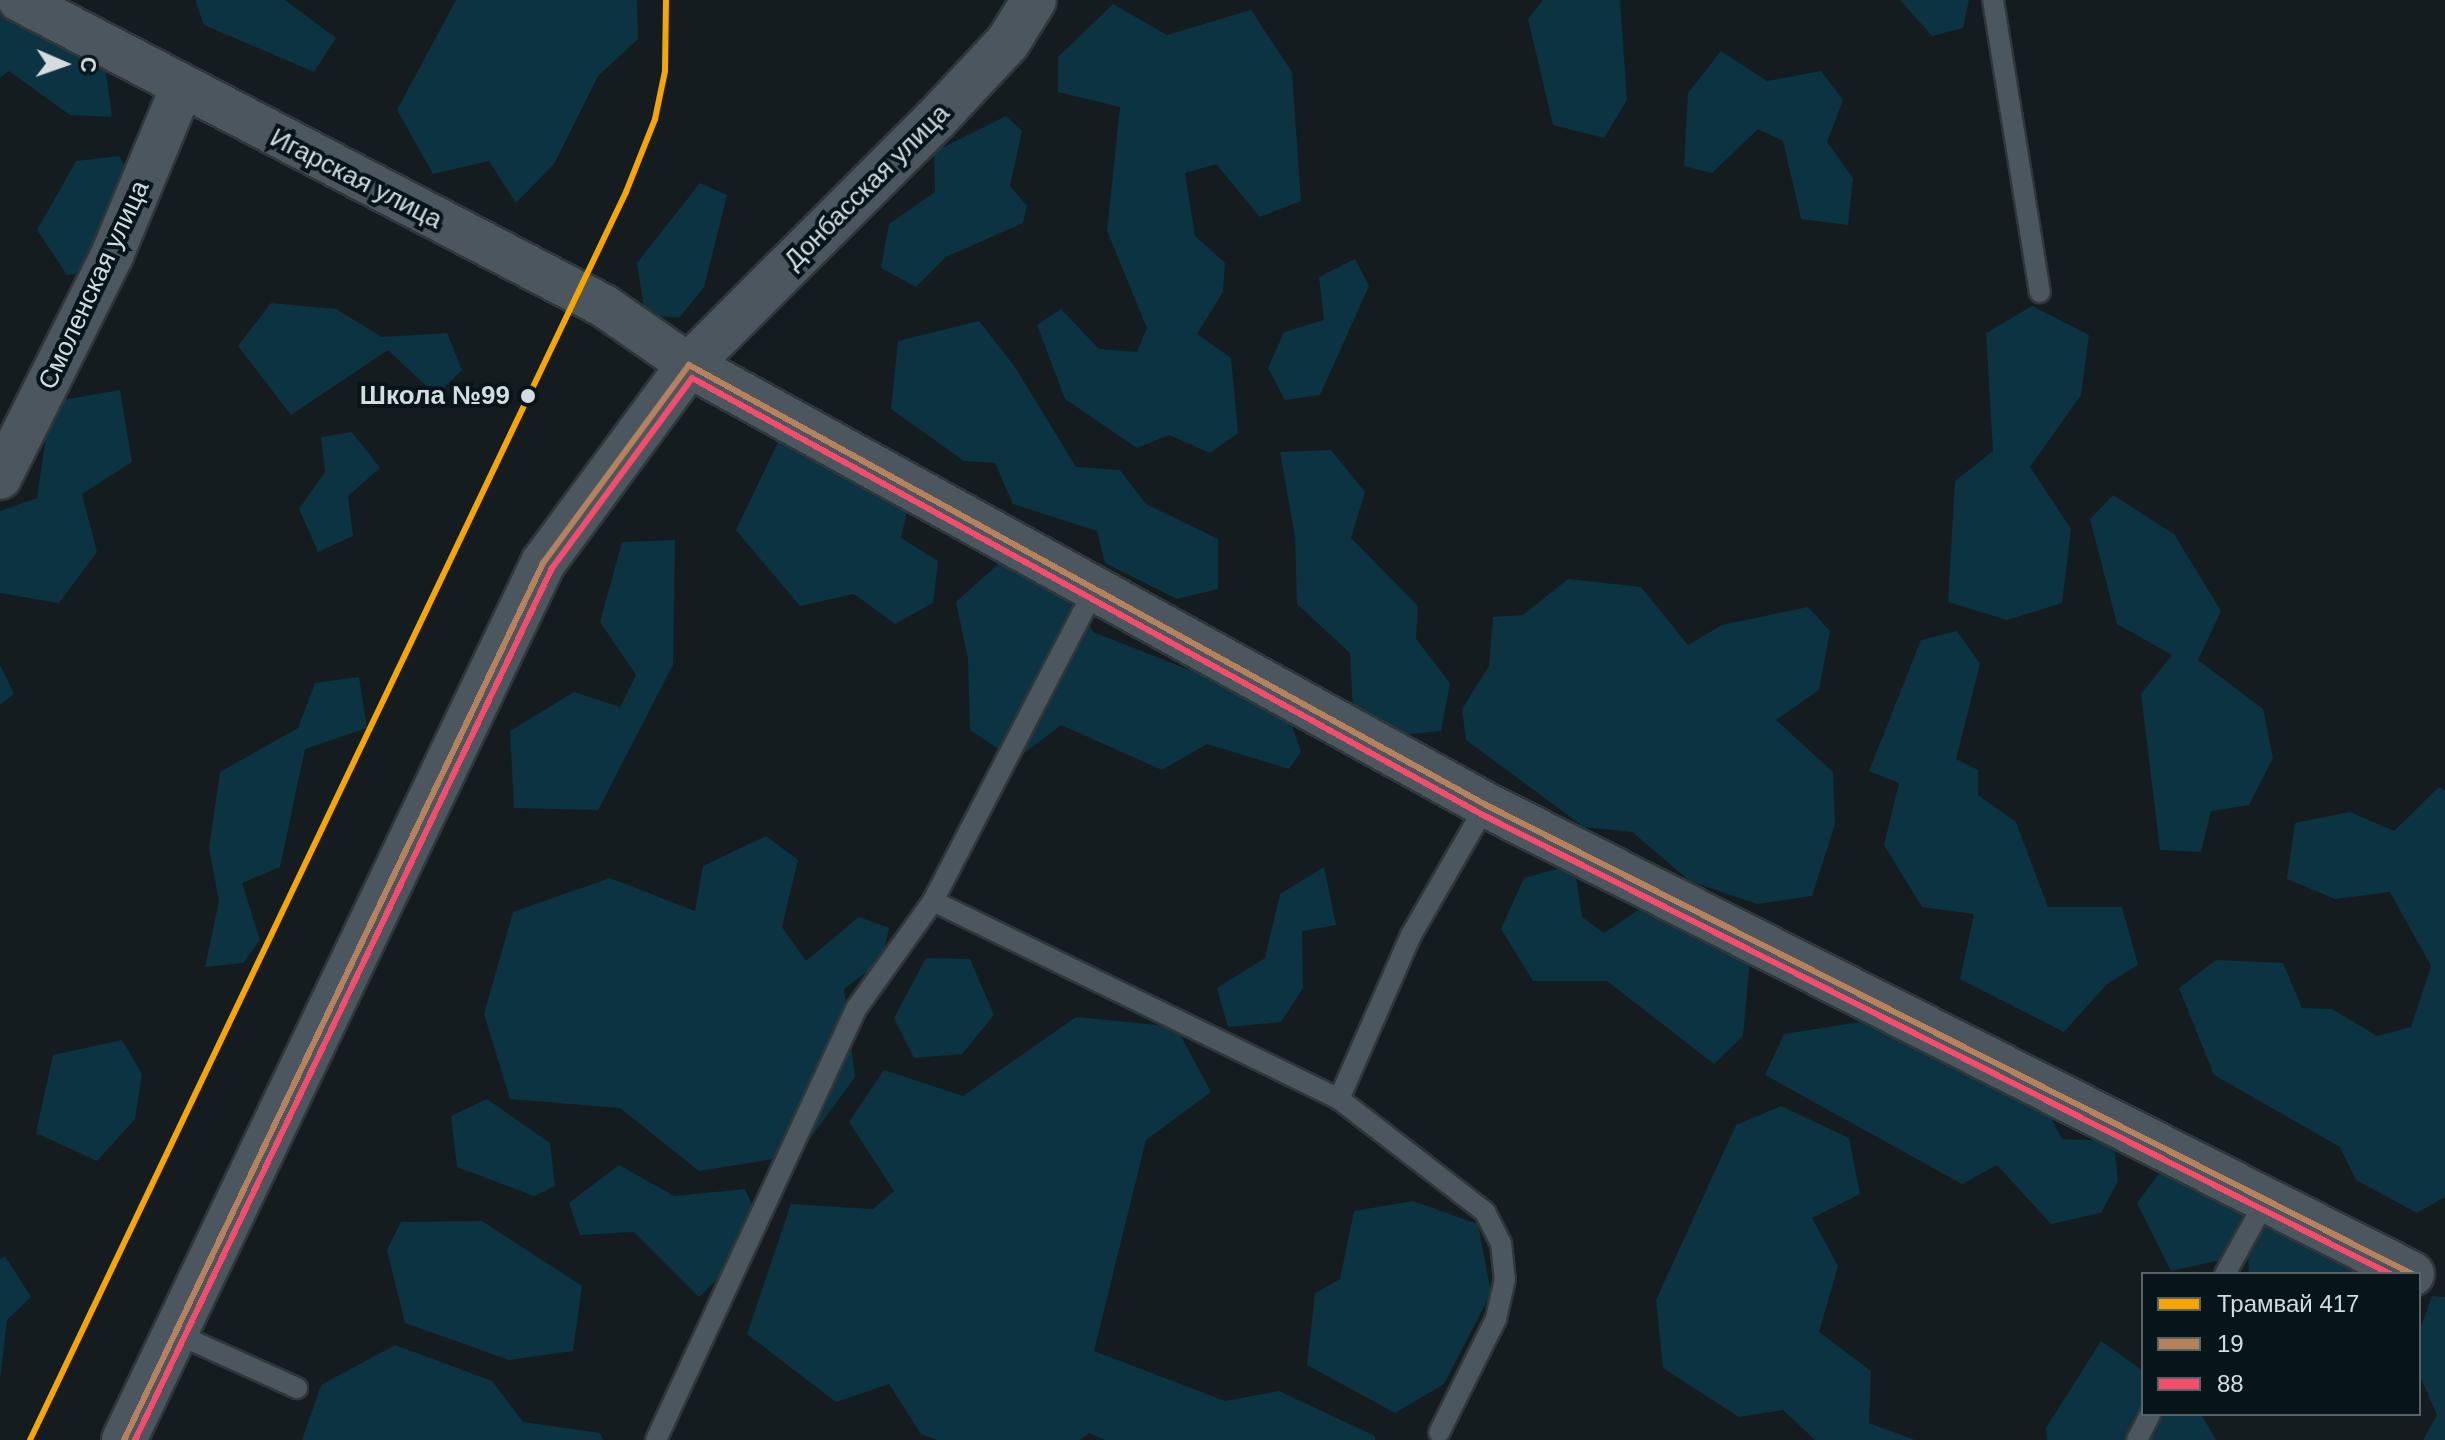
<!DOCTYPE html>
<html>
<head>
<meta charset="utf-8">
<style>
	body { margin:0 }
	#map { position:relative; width:2445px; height:1440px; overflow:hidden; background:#141c1f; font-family:Helvetica,sans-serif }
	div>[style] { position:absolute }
	.green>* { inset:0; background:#0b3341 }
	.roads { filter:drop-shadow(2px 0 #303639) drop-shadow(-2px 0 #303639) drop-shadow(0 2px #303639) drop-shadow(0 -2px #303639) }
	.service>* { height:20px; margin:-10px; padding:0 10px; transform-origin:10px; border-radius:10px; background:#4b565f }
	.minor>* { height:42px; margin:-21px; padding:0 21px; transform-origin:21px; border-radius:21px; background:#4b565f }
	.tertiary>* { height:44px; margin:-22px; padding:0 22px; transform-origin:22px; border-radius:22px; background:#4b565f }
	.bus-1>* { height:6px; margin:-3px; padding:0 3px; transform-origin:3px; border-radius:3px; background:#b6815c }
	.bus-2>* { height:6px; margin:-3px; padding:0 3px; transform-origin:3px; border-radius:3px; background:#f44d6c }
	.tram-1>* { height:6px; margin:-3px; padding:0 3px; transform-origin:3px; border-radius:3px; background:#f7a600 }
	.dots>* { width:22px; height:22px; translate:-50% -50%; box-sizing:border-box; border:4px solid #07141a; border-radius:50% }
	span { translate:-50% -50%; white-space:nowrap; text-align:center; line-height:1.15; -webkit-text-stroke:8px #07141a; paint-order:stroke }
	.street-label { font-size:26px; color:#d4dce0 }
	.stop-label { font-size:26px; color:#d4dce0; font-weight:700 }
	.right { translate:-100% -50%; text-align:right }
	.legend { position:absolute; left:2141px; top:1272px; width:280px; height:144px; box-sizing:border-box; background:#07141a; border:2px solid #596469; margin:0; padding:10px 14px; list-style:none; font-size:24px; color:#d4dce0 }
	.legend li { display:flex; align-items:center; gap:16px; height:40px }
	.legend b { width:40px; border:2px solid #596469 }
	.north { position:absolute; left:24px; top:24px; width:80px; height:80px; -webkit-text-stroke:6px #07141a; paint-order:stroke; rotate:92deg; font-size:22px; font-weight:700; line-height:32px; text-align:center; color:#d4dce0 }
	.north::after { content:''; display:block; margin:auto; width:28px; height:36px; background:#d4dce0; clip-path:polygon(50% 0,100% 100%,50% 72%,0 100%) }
</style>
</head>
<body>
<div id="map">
	<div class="green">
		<div style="clip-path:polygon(195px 0,285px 0,336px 38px,314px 72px,204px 25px)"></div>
		<div style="clip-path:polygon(456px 0,637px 0,638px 39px,598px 76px,554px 164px,516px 203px,489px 161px,433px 174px,397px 110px)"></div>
		<div style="clip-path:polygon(1543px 0,1620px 0,1627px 100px,1604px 138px,1553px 125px,1528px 19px)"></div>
		<div style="clip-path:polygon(1900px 0,1969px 0,1963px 28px,1932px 36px)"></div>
		<div style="clip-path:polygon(0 4px,104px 58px,112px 117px,70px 115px,9px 71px,0 78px)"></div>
		<div style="clip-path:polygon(1113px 4px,1167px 35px,1251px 10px,1292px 72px,1301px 201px,1260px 217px,1216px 164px,1185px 173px,1195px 236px,1225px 263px,1223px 292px,1197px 334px,1231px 358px,1238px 433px,1210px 453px,1169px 435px,1137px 448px,1065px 399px,1037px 325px,1061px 309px,1099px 349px,1137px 352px,1147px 328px,1107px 231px,1120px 107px,1058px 92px,1058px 57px)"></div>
		<div style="clip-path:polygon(1721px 51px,1767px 81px,1821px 71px,1843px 100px,1827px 142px,1853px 178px,1848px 225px,1801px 219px,1783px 141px,1758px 129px,1712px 173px,1684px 166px,1688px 93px)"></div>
		<div style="clip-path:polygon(1006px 116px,1022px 131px,1010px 186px,1027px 206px,1023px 223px,946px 257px,916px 287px,881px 268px,889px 224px,935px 192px,934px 152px)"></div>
		<div style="clip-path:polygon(119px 156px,144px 199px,119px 269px,67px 275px,37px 230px,76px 161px)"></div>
		<div style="clip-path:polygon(700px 183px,727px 195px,704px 287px,680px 317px,645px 316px,637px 263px)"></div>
		<div style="clip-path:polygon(1355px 259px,1369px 286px,1320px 395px,1285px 400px,1268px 368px,1284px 332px,1324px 320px,1319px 277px)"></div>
		<div style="clip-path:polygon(271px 303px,336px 309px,382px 337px,447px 333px,462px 370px,436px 395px,388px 350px,291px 415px,238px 346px)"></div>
		<div style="clip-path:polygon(2032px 306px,2089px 335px,2081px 395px,2030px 467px,2071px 529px,2062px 603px,2007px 620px,1948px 602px,1955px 481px,1993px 451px,1986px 333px)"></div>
		<div style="clip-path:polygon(979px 321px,1015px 367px,1076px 467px,1120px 470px,1146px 504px,1218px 539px,1218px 589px,1177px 599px,1105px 563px,1097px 531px,1013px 504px,995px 463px,964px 461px,891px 409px,898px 341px)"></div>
		<div style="clip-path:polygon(120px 390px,132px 462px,82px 494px,97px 552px,59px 603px,0 593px,0 511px,37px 498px,51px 402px)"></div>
		<div style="clip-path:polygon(352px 432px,380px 468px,348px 496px,353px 536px,318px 552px,299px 509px,325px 472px,321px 437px)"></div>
		<div style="clip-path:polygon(782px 434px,916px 472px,901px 538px,938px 561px,933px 603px,895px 624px,854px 594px,800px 606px,736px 530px)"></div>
		<div style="clip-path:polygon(1331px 450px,1365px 492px,1351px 538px,1418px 606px,1416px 639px,1450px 683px,1441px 731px,1382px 737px,1353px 711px,1350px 653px,1297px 604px,1295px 537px,1280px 452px)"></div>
		<div style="clip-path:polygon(2113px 495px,2174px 534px,2221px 611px,2198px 660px,2263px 709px,2273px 758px,2249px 805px,2211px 811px,2201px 852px,2160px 850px,2141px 694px,2172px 655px,2117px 624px,2090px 519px)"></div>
		<div style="clip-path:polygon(675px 540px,673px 665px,598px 810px,514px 808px,510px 731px,574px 692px,620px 707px,636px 675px,600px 622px,622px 542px)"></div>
		<div style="clip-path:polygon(1007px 556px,1072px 586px,1093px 632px,1286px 708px,1301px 752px,1289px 769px,1207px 744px,1162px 770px,1061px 725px,1015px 760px,970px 730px,968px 659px,956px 602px)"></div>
		<div style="clip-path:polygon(1568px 579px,1641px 587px,1688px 645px,1722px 625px,1808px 607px,1830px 631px,1819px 690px,1776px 720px,1833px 772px,1835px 824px,1812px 896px,1757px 904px,1690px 881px,1632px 832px,1584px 827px,1466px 740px,1462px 709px,1489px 666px,1493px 617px,1523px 615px)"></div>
		<div style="clip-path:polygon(1957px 631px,1980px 664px,1956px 759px,1978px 770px,1978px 795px,2016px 822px,2048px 907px,2122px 907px,2138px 965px,2107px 984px,2064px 1032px,1960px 979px,1974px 914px,1922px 907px,1884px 845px,1899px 783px,1869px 771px,1921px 640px)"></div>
		<div style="clip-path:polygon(0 665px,14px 694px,0 705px)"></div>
		<div style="clip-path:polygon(359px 677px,367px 728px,305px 749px,280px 867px,242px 883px,260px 940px,243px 963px,205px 967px,219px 901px,209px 848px,220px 772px,298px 728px,315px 683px)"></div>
		<div style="clip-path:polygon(2439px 787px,2445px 791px,2445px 1197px,2417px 1213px,2356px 1180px,2340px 1147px,2214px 1075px,2179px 988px,2216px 960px,2283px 963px,2302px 1008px,2332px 1009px,2377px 1036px,2411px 1027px,2431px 966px,2390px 892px,2335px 899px,2287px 879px,2295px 823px,2350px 812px,2394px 831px)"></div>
		<div style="clip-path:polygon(766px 836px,798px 860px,782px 927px,806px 961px,859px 917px,889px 928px,882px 960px,844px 989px,855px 1077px,798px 1155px,699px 1171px,620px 1108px,510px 1099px,484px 1014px,513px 912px,610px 878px,695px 911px,703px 866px)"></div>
		<div style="clip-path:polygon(1574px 864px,1582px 917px,1604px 933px,1649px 903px,1751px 949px,1743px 1036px,1714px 1064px,1607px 981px,1533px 981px,1501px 929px,1524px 878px)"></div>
		<div style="clip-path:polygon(1324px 867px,1336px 925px,1302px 931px,1303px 988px,1281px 1022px,1228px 1027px,1217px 988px,1265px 958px,1280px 894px)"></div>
		<div style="clip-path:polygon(926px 958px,970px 959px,994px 1015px,962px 1054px,914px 1058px,894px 1018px)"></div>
		<div style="clip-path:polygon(1076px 1017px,1176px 1027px,1211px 1092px,1146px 1140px,1094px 1351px,1225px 1401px,1279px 1391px,1375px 1436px,1375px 1440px,1105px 1440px,1089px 1433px,1080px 1440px,937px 1440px,921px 1434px,889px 1384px,836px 1402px,747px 1334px,791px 1204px,873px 1209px,894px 1191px,849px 1122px,884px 1070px,963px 1096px)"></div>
		<div style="clip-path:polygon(1885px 1018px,2041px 1099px,2062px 1139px,2114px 1141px,2118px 1181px,2101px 1213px,2051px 1224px,1997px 1165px,1962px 1184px,1765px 1075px,1784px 1034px)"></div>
		<div style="clip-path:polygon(122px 1040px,142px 1074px,135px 1119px,97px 1161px,36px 1133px,53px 1055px)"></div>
		<div style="clip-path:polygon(487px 1099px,550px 1143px,555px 1186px,534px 1196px,457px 1167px,451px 1116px)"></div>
		<div style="clip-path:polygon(1781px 1106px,1849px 1138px,1860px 1194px,1812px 1218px,1838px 1266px,1819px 1332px,1871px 1371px,1869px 1423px,1915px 1440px,1815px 1440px,1783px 1410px,1739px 1417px,1663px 1368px,1656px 1300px,1736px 1125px)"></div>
		<div style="clip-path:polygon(619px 1165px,674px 1196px,745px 1189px,765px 1233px,699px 1297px,634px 1232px,580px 1235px,569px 1203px)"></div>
		<div style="clip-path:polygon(2164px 1167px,2392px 1274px,2249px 1274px,2248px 1254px,2171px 1271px,2137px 1203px)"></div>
		<div style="clip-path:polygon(1413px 1201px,1478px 1224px,1491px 1293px,1444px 1384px,1395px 1413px,1307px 1365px,1315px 1293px,1340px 1279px,1354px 1211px)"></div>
		<div style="clip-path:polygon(482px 1221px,582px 1286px,573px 1351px,509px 1360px,405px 1323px,387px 1250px,401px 1222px)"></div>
		<div style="clip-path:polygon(5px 1256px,31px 1297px,7px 1320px,0 1380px,0 1259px)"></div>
		<div style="clip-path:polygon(2432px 1296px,2445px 1297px,2445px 1440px,2423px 1440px,2437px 1415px,2419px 1374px,2419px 1332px)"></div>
		<div style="clip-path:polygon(2101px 1341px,2143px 1371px,2143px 1414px,2201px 1414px,2216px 1440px,2047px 1440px,2046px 1428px)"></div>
		<div style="clip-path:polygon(395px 1345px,492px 1381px,523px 1422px,600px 1433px,603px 1440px,302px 1440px,321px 1385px)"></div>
	</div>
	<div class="roads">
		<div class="service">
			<div style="left:1993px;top:0;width:296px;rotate:80.9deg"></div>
			<div style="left:933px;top:901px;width:452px;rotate:26deg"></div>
			<div style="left:1339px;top:1099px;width:185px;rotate:37.7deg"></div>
			<div style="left:1485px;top:1212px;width:35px;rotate:63deg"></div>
			<div style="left:1501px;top:1243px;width:36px;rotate:84deg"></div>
			<div style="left:1505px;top:1279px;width:41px;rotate:102.7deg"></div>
			<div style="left:1496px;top:1319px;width:127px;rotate:116.6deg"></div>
			<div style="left:1339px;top:1099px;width:179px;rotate:-66.3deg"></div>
			<div style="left:1411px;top:935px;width:150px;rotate:-60deg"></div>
			<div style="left:2225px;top:1274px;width:85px;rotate:-61deg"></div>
			<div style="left:175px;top:1333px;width:134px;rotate:24.3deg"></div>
			<div style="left:656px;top:1440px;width:475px;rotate:-65.1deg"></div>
			<div style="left:856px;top:1009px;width:133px;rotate:-54.5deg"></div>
			<div style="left:933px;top:901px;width:352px;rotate:-62.6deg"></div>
			<div style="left:2137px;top:1440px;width:29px;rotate:-63deg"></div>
		</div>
		<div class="minor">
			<div style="left:19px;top:0;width:660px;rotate:27.61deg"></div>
			<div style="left:604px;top:306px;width:103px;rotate:34.8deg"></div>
			<div style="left:0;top:478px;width:250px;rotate:-63.3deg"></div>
			<div style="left:112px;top:255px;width:180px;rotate:-67.4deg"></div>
		</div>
		<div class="tertiary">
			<div style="left:689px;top:365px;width:910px;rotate:28.9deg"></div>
			<div style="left:1486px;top:805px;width:1038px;rotate:26.86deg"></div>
			<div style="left:124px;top:1440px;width:972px;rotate:-64.46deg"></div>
			<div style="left:543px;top:563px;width:246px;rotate:-53.6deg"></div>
			<div style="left:689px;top:365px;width:347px;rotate:-44.9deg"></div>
			<div style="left:935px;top:120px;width:107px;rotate:-46.9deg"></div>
			<div style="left:1008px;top:42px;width:49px;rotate:-58.2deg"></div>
		</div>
	</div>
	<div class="bus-1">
		<div style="left:124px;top:1440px;width:972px;rotate:-64.46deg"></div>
		<div style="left:543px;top:563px;width:246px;rotate:-53.6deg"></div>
		<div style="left:689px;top:365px;width:910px;rotate:28.9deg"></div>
		<div style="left:1486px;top:805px;width:1038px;rotate:26.86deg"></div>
	</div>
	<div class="bus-2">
		<div style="left:135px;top:1440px;width:967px;rotate:-64.44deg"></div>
		<div style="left:552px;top:568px;width:236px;rotate:-53.6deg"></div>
		<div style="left:692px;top:378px;width:901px;rotate:28.92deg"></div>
		<div style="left:1481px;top:814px;width:1019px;rotate:26.84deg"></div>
	</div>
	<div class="tram-1">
		<div style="left:30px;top:1440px;width:1383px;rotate:-64.47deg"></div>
		<div style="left:626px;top:192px;width:79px;rotate:-68.3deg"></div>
		<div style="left:655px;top:119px;width:49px;rotate:-78.2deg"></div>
		<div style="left:665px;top:71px;width:71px;rotate:-89.2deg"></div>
	</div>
	<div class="dots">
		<div style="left:528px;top:396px;background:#d4dce0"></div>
	</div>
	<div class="street-label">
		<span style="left:356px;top:179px;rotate:27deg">Игарская улица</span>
		<span style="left:867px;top:187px;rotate:-45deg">Донбасская улица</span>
		<span style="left:94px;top:285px;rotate:-65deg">Смоленская улица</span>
	</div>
	<div class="stop-label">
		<span class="right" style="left:510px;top:396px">Школа №99</span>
	</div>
	<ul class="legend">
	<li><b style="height:10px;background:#f7a600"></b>Трамвай 417</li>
	<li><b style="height:10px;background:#b6815c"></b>19</li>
	<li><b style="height:10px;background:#f44d6c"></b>88</li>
	</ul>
	<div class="north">С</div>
</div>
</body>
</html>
